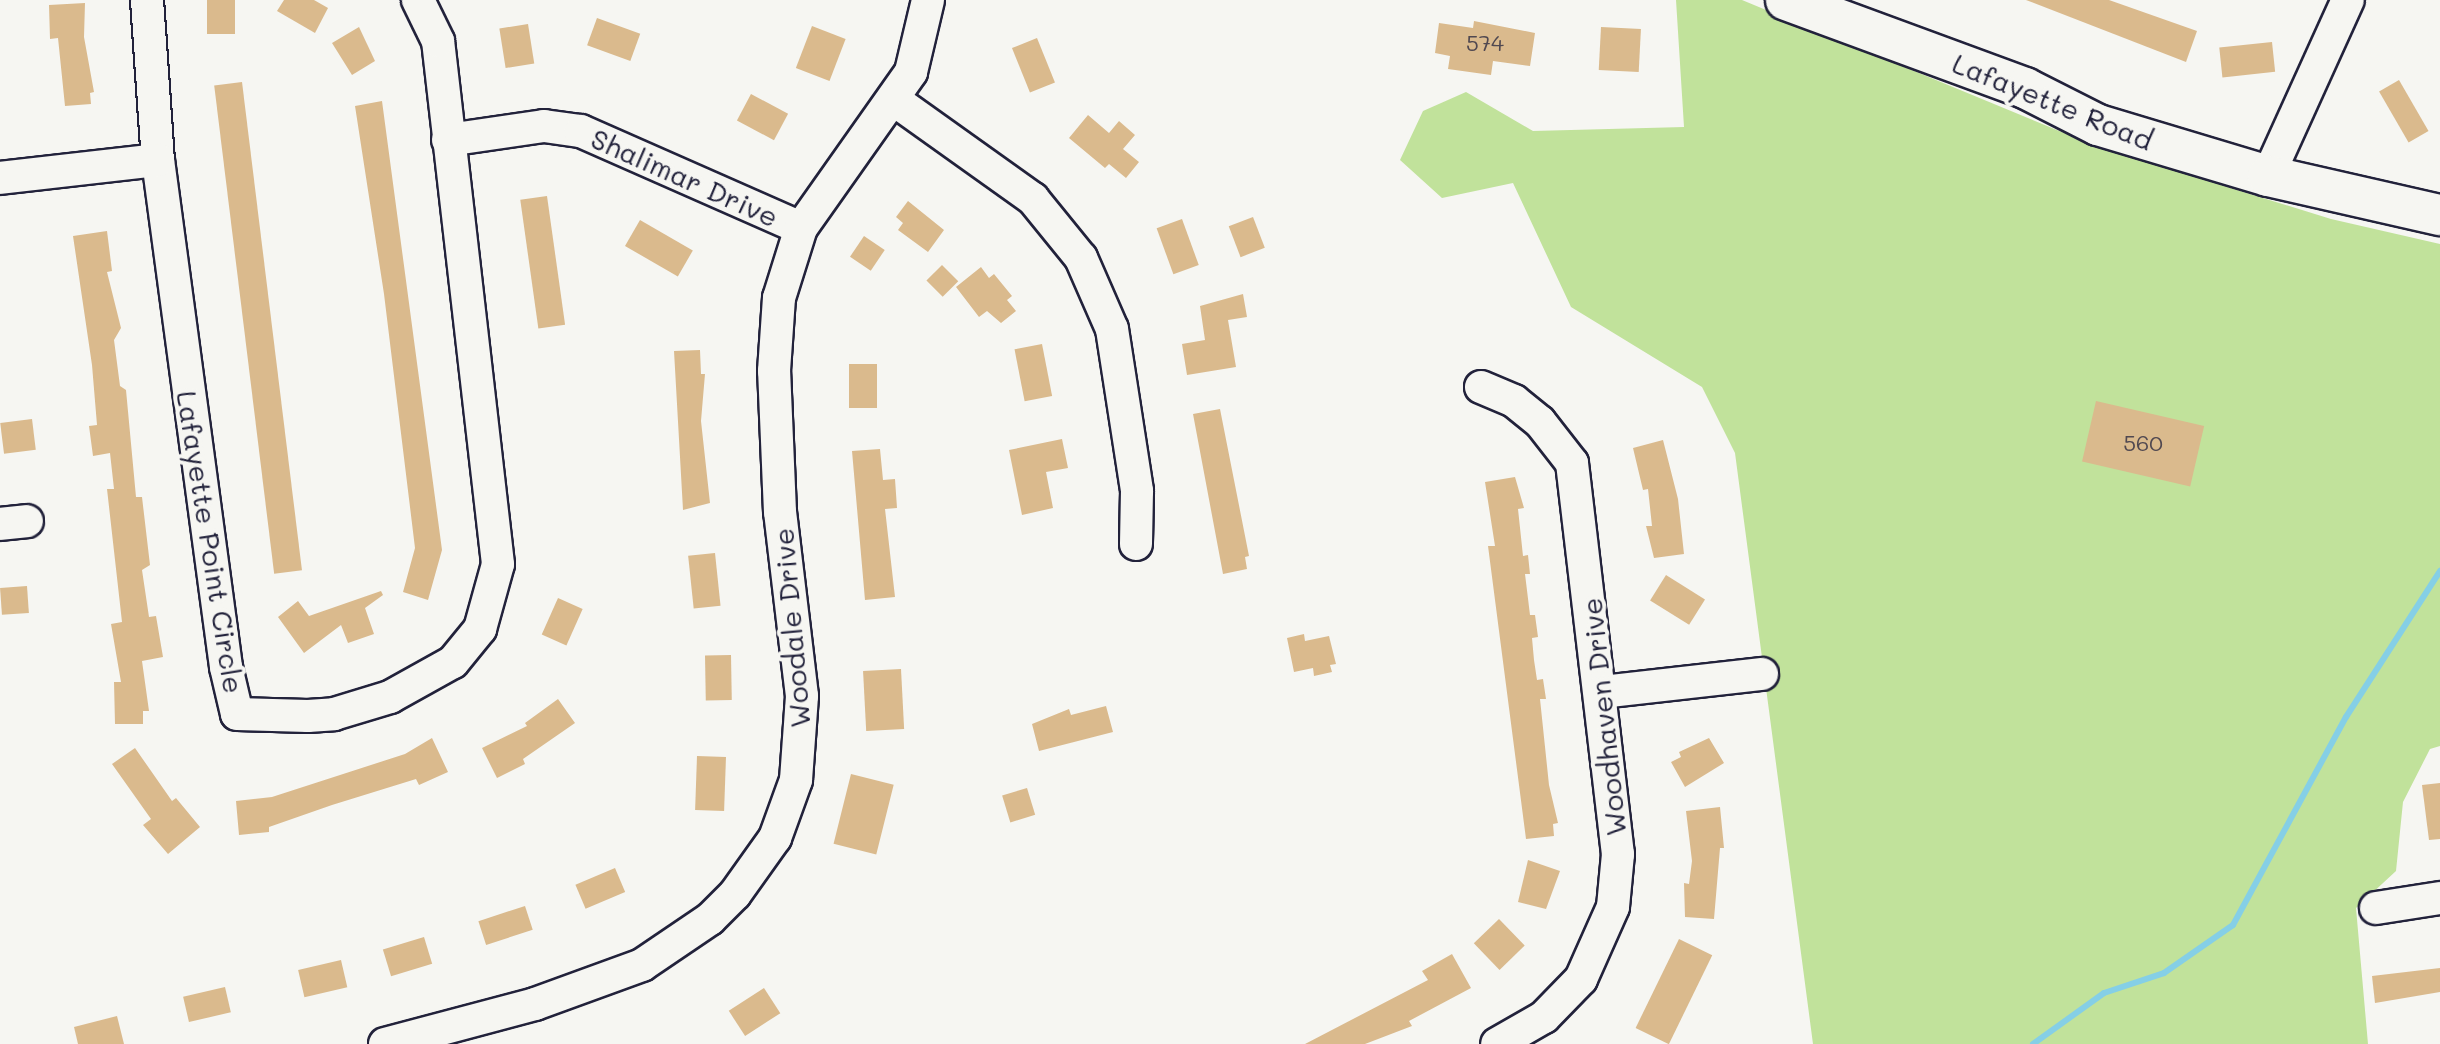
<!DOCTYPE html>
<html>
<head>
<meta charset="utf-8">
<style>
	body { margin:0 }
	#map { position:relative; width:2440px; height:1044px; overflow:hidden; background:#f6f6f2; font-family:Mali,sans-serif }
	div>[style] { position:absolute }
	.green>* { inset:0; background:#c1e29b }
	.stream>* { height:6px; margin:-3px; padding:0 3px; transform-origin:3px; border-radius:3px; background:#85cfe6 }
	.building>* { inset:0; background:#daba8d; transform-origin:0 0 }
	.roads { filter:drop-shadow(2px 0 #22223b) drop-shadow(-2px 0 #22223b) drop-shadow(0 2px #22223b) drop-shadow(0 -2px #22223b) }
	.minor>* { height:32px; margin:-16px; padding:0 16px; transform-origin:16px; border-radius:16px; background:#f6f6f2 }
	.major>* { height:40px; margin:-20px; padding:0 20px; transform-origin:20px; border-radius:20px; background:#f6f6f2 }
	span { translate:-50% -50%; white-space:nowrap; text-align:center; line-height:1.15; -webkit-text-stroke:8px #f6f6f2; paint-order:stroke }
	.number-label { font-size:22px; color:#504850 }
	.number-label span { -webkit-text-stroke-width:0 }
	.street-label { font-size:28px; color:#22223b }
</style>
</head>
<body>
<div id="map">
	<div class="green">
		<div style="clip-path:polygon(1676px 0,1742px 0,2098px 147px,2331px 219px,2440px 244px,2440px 746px,2430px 749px,2403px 802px,2396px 871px,2356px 908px,2368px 1044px,1813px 1044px,1735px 453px,1702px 387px,1571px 307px,1513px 183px,1442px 198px,1400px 160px,1423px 111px,1466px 92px,1533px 131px,1684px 127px)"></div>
	</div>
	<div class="stream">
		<div style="left:2033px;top:1044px;width:87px;rotate:-35.7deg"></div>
		<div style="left:2104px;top:993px;width:63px;rotate:-18.4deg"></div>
		<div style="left:2164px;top:973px;width:84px;rotate:-34.8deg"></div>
		<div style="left:2233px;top:925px;width:237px;rotate:-61.5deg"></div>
		<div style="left:2346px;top:717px;width:174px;rotate:-57.2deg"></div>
	</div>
	<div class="building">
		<div style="left:207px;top:0;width:28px;height:34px"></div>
		<div style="clip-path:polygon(284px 0,314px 0,328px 8px,315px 33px,277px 11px)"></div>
		<div style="clip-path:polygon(2026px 0,2109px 0,2197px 31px,2186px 62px)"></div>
		<div style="clip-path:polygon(85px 3px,84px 37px,94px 92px,90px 93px,91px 104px,65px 106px,58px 38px,50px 39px,49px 5px)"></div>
		<div style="left:597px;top:18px;width:46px;height:29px;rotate:20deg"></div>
		<div style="clip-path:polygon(1474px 21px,1535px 33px,1530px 66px,1493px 61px,1491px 75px,1448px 69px,1450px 56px,1435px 53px,1439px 23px,1473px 28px)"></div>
		<div style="left:528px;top:24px;width:40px;height:29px;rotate:81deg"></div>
		<div style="left:812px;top:26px;width:36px;height:45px;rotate:21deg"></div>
		<div style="clip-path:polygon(359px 27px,375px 61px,352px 75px,332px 43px)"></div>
		<div style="left:1601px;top:27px;width:40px;height:43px;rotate:3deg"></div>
		<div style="left:1037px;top:38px;width:48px;height:27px;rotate:68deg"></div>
		<div style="left:2272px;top:42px;width:30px;height:53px;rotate:84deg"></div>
		<div style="left:2399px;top:80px;width:59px;height:23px;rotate:60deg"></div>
		<div style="left:242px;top:82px;width:492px;height:28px;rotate:83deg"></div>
		<div style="left:751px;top:94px;width:42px;height:30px;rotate:28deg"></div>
		<div style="clip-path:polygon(382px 101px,442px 550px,428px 600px,403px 592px,415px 548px,384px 294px,355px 106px)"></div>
		<div style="clip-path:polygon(1088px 115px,1109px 133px,1119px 121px,1135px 135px,1123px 149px,1139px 162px,1126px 178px,1109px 164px,1105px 168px,1069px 138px)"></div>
		<div style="left:547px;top:196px;width:130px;height:27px;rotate:82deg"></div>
		<div style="clip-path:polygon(908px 201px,944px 230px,928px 252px,898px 230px,903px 223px,896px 217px)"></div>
		<div style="left:1253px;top:217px;width:33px;height:26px;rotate:69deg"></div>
		<div style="left:1182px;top:219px;width:49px;height:27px;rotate:70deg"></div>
		<div style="left:640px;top:220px;width:61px;height:30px;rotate:30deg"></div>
		<div style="clip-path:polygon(107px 231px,112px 271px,107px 272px,121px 328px,114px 340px,120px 386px,126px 390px,136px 497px,142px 497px,150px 565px,142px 570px,149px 617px,156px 616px,163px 657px,142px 661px,149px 711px,143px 711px,143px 724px,115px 724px,114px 682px,121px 682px,111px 624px,122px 622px,107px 489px,114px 489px,110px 453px,93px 456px,89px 426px,97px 425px,92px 365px,73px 236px)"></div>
		<div style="left:864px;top:236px;width:25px;height:25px;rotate:34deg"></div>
		<div style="left:942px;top:265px;width:23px;height:22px;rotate:45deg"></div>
		<div style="clip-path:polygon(981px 267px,989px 278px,994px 274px,1012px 296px,1007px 300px,1016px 311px,1001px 323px,987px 311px,979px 317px,956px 287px)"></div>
		<div style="clip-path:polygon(1243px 294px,1247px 317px,1228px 320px,1236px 367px,1187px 375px,1182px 344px,1205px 340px,1200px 306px)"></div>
		<div style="left:1042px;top:344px;width:53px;height:28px;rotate:79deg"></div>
		<div style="clip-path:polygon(700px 350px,701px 374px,705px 374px,701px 421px,710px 503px,683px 510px,674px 351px)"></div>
		<div style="left:849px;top:364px;width:28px;height:44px"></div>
		<div style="left:2096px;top:401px;width:111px;height:62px;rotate:13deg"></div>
		<div style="clip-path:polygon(1220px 409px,1249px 556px,1245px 557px,1247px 569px,1223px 574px,1193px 414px)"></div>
		<div style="left:32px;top:419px;width:31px;height:32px;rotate:83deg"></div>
		<div style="clip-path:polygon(1062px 439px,1068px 468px,1046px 472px,1053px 508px,1022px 515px,1009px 450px)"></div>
		<div style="clip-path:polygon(1663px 440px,1678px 499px,1684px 554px,1654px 558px,1646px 526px,1652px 526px,1648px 489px,1643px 490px,1633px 448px)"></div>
		<div style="clip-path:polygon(880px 449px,883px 480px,895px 479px,897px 508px,885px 509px,895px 597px,865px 600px,852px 451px)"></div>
		<div style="clip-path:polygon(1515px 477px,1524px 508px,1518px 509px,1523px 556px,1528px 555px,1530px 574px,1525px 574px,1530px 615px,1535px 615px,1538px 637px,1532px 638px,1534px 660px,1537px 680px,1543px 679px,1546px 699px,1540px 699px,1549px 785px,1558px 823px,1553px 824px,1554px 836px,1526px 839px,1488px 546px,1495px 546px,1485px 482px)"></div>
		<div style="left:715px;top:553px;width:53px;height:27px;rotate:84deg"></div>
		<div style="left:1666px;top:575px;width:46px;height:30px;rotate:32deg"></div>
		<div style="left:27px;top:586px;width:27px;height:27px;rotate:86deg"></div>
		<div style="clip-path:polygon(381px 591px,383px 595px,365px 608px,374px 634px,348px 643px,341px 625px,304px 653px,278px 617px,298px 601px,309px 616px)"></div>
		<div style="left:558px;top:598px;width:27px;height:40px;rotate:24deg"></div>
		<div style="clip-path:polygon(1304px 634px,1305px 641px,1329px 636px,1336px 664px,1330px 665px,1332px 672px,1314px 676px,1313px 668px,1294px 672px,1287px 638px)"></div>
		<div style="left:731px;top:655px;width:45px;height:26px;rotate:89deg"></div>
		<div style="left:901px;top:669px;width:60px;height:38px;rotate:87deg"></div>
		<div style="clip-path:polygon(558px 699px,575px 723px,523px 759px,525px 764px,497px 778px,482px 748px,527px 726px,525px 723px)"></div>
		<div style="clip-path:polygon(1106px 706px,1113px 732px,1039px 751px,1032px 724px,1069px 709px,1071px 715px)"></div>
		<div style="clip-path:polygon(432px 738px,448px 772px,419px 785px,416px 779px,332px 805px,269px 827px,269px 832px,239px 835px,236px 801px,272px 797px,405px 754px)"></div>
		<div style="clip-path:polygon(1709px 738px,1724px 763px,1685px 787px,1671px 762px,1681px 757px,1679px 752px)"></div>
		<div style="clip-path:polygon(135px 748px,172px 801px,176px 798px,200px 827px,168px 854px,143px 825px,151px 819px,112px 764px)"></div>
		<div style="left:697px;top:756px;width:29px;height:54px;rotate:2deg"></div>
		<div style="left:851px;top:774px;width:44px;height:72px;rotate:14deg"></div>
		<div style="clip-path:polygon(2440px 783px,2440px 839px,2429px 840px,2422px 785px)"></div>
		<div style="left:1027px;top:788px;width:28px;height:26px;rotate:73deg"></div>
		<div style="clip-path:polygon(1720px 807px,1724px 848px,1720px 848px,1714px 919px,1685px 917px,1684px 883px,1689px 884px,1692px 861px,1686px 811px)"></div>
		<div style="clip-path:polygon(1528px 860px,1560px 871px,1546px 909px,1518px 902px)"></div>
		<div style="left:615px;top:868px;width:26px;height:43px;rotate:67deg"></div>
		<div style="left:525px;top:906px;width:25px;height:49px;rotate:72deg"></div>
		<div style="left:1499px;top:919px;width:37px;height:35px;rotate:46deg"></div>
		<div style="left:424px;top:937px;width:28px;height:43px;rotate:73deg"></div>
		<div style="left:1679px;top:939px;width:37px;height:99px;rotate:26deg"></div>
		<div style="clip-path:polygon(1452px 954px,1471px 988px,1409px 1021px,1412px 1026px,1365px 1044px,1305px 1044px,1428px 980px,1422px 971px)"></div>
		<div style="left:341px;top:960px;width:28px;height:44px;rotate:77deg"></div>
		<div style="clip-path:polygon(2440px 968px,2440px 992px,2375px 1003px,2372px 976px)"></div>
		<div style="left:225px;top:987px;width:26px;height:43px;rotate:77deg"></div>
		<div style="left:764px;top:988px;width:30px;height:42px;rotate:57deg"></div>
		<div style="clip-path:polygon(117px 1016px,124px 1044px,78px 1044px,74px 1027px)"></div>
	</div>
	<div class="roads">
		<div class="minor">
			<div style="left:147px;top:0;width:160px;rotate:86.1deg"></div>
			<div style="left:158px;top:160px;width:512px;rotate:82.36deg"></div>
			<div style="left:226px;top:667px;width:48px;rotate:76.8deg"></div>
			<div style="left:237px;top:714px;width:71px;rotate:1.6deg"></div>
			<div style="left:308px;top:716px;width:26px;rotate:-4deg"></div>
			<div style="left:334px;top:714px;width:59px;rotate:-16.9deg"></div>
			<div style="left:390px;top:697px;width:72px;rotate:-29.1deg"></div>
			<div style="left:453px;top:662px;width:43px;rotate:-50.7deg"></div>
			<div style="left:480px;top:629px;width:67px;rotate:-74.5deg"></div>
			<div style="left:498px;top:564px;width:526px;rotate:-96.54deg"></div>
			<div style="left:438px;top:41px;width:46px;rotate:-116deg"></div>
			<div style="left:893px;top:99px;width:172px;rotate:35.5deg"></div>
			<div style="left:1033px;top:199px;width:76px;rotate:50.9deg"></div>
			<div style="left:1081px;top:258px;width:77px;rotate:66.4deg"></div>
			<div style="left:1112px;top:329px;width:164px;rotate:81.2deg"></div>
			<div style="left:1137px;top:491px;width:53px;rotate:91.1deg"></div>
			<div style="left:448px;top:140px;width:97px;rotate:-8.3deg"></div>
			<div style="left:544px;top:126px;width:37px;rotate:8deg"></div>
			<div style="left:581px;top:131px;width:240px;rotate:23.8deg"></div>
			<div style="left:2268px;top:176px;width:193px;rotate:-65.6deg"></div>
			<div style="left:0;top:178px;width:159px;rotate:-6.5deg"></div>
			<div style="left:1481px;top:387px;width:36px;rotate:23deg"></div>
			<div style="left:1514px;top:401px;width:33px;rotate:39deg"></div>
			<div style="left:1540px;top:422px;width:52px;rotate:52deg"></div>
			<div style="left:1572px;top:463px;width:394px;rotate:83.3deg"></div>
			<div style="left:1618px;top:854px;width:53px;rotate:95.4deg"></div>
			<div style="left:1613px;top:907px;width:79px;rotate:114deg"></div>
			<div style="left:1581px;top:979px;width:53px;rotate:134.2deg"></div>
			<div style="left:1544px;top:1017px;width:54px;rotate:150.1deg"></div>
			<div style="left:0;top:524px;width:27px;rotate:-6deg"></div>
			<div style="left:1601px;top:692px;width:162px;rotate:-6.4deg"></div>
			<div style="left:2376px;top:908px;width:65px;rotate:-8.9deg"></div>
			<div style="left:385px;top:1044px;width:155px;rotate:-14.9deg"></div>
			<div style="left:535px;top:1004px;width:114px;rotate:-20deg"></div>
			<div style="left:642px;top:965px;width:82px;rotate:-34.1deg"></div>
			<div style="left:710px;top:919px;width:35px;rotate:-45deg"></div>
			<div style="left:735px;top:894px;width:69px;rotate:-54.5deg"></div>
			<div style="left:775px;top:838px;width:62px;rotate:-70.1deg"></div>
			<div style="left:796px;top:780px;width:84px;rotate:-85.9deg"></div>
			<div style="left:802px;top:696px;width:185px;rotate:-96.8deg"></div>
			<div style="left:780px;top:512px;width:141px;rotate:-92.4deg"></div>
			<div style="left:774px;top:371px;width:73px;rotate:-86.1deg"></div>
			<div style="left:779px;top:298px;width:73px;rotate:-72.6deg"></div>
			<div style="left:801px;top:228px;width:191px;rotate:-54.8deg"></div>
			<div style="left:911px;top:72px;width:74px;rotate:-76.7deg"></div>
		</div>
		<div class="major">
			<div style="left:1786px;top:0;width:255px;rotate:20.2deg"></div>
			<div style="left:2025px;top:88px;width:82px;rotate:26.9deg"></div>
			<div style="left:2098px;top:125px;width:177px;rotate:16.7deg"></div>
			<div style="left:2268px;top:176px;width:176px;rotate:12.8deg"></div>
		</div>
	</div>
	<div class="number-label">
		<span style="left:1485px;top:43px">574</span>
		<span style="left:2143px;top:443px">560</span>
	</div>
	<div class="street-label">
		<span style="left:2053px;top:101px;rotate:22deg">Lafayette Road</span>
		<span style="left:685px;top:177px;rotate:24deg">Shalimar Drive</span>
		<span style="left:211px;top:542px;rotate:81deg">Lafayette Point Circle</span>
		<span style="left:791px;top:628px;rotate:-95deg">Woodale Drive</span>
		<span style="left:1603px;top:717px;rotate:-96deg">Woodhaven Drive</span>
	</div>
</div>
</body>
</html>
